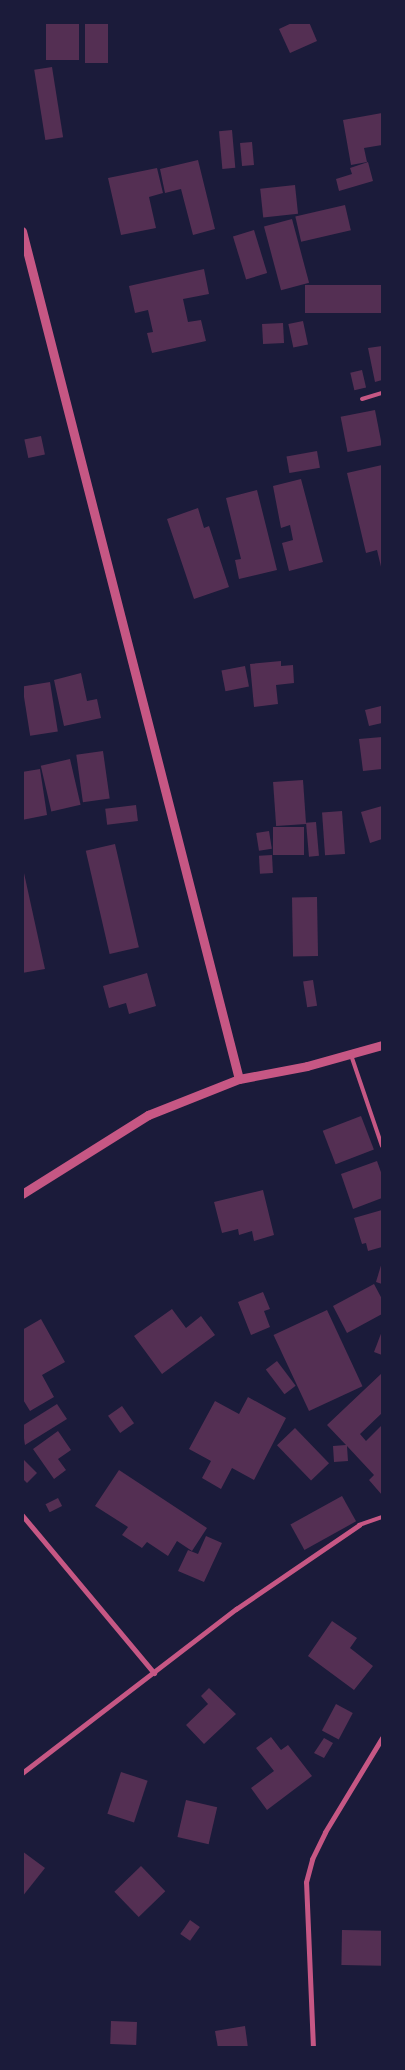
<!DOCTYPE html>
<html>
<head>
<meta charset="utf-8">
<style>
	body { margin:0 }
	#map { position:relative; width:405px; height:2070px; overflow:hidden; background:#1b1b3a; font-family:"Archivo Narrow",sans-serif }
	div>[style] { position:absolute }
	.building>* { inset:0; background:#542f53; transform-origin:0 0 }
	.service>* { height:4px; margin:-2px; padding:0 2px; transform-origin:2px; border-radius:2px; background:#c65784 }
	.minor>* { height:5px; margin:-2.5px; padding:0 2.5px; transform-origin:2.5px; border-radius:2.5px; background:#c65784 }
	.tertiary>* { height:9px; margin:-4.5px; padding:0 4.5px; transform-origin:4.5px; border-radius:4.5px; background:#c65784 }
	span { translate:-50% -50%; white-space:nowrap; text-align:center; line-height:1.15; -webkit-text-stroke:4px #1b1b3a; paint-order:stroke }
	.frame { position:absolute; inset:0; border:24px solid #1b1b3a; pointer-events:none }
</style>
</head>
<body>
<div id="map">
	<div class="building">
		<div style="left:46px;top:22px;width:33px;height:38px"></div>
		<div style="left:85px;top:22px;width:23px;height:41px"></div>
		<div style="clip-path:polygon(294px 22px,309px 22px,317px 41px,290px 53px,279px 29px)"></div>
		<div style="left:52px;top:67px;width:71px;height:18px;rotate:81deg"></div>
		<div style="clip-path:polygon(382px 113px,382px 145px,364px 148px,367px 162px,351px 165px,343px 120px)"></div>
		<div style="left:232px;top:130px;width:38px;height:13px;rotate:85deg"></div>
		<div style="left:252px;top:142px;width:23px;height:12px;rotate:85deg"></div>
		<div style="clip-path:polygon(198px 160px,215px 229px,193px 235px,181px 189px,165px 193px,160px 169px)"></div>
		<div style="clip-path:polygon(368px 162px,373px 181px,339px 191px,336px 179px,352px 174px,350px 168px)"></div>
		<div style="clip-path:polygon(157px 168px,163px 193px,149px 197px,156px 228px,121px 235px,108px 178px)"></div>
		<div style="left:295px;top:185px;width:29px;height:35px;rotate:84deg"></div>
		<div style="left:345px;top:205px;width:26px;height:51px;rotate:77deg"></div>
		<div style="left:292px;top:219px;width:66px;height:29px;rotate:75deg"></div>
		<div style="left:254px;top:230px;width:45px;height:22px;rotate:73deg"></div>
		<div style="clip-path:polygon(204px 269px,209px 294px,183px 299px,188px 322px,201px 320px,206px 341px,152px 353px,147px 333px,153px 332px,148px 310px,135px 313px,129px 286px)"></div>
		<div style="left:382px;top:285px;width:28px;height:77px;rotate:90deg"></div>
		<div style="left:303px;top:321px;width:24px;height:15px;rotate:78deg"></div>
		<div style="left:283px;top:323px;width:20px;height:21px;rotate:87deg"></div>
		<div style="clip-path:polygon(382px 346px,382px 380px,375px 382px,368px 348px)"></div>
		<div style="left:362px;top:370px;width:18px;height:12px;rotate:77deg"></div>
		<div style="left:375px;top:410px;width:36px;height:35px;rotate:79deg"></div>
		<div style="left:41px;top:436px;width:19px;height:17px;rotate:78deg"></div>
		<div style="left:317px;top:451px;width:17px;height:31px;rotate:80deg"></div>
		<div style="clip-path:polygon(382px 465px,382px 571px,377px 550px,366px 553px,347px 473px)"></div>
		<div style="clip-path:polygon(301px 479px,323px 562px,289px 571px,282px 543px,293px 540px,290px 525px,281px 528px,273px 486px)"></div>
		<div style="clip-path:polygon(257px 490px,277px 570px,239px 579px,235px 560px,241px 559px,226px 498px)"></div>
		<div style="clip-path:polygon(198px 508px,204px 528px,209px 526px,229px 587px,194px 599px,167px 519px)"></div>
		<div style="clip-path:polygon(281px 661px,281px 666px,293px 665px,294px 683px,276px 685px,278px 704px,254px 707px,250px 664px)"></div>
		<div style="left:245px;top:666px;width:21px;height:24px;rotate:79deg"></div>
		<div style="clip-path:polygon(81px 673px,87px 701px,97px 699px,101px 718px,64px 726px,54px 680px)"></div>
		<div style="left:50px;top:682px;width:50px;height:28px;rotate:81deg"></div>
		<div style="clip-path:polygon(381px 706px,382px 723px,369px 726px,365px 710px)"></div>
		<div style="clip-path:polygon(382px 737px,382px 769px,363px 771px,359px 739px)"></div>
		<div style="left:103px;top:751px;width:48px;height:27px;rotate:82deg"></div>
		<div style="left:70px;top:759px;width:47px;height:30px;rotate:77deg"></div>
		<div style="clip-path:polygon(40px 769px,47px 815px,22px 820px,22px 772px)"></div>
		<div style="left:303px;top:780px;width:44px;height:30px;rotate:86deg"></div>
		<div style="left:136px;top:805px;width:16px;height:31px;rotate:83deg"></div>
		<div style="clip-path:polygon(382px 806px,382px 839px,370px 843px,361px 812px)"></div>
		<div style="left:342px;top:811px;width:43px;height:20px;rotate:86deg"></div>
		<div style="left:316px;top:822px;width:34px;height:10px;rotate:85deg"></div>
		<div style="left:273px;top:827px;width:31px;height:28px"></div>
		<div style="left:269px;top:831px;width:18px;height:13px;rotate:81deg"></div>
		<div style="left:115px;top:844px;width:106px;height:30px;rotate:77deg"></div>
		<div style="left:272px;top:855px;width:18px;height:13px;rotate:87deg"></div>
		<div style="clip-path:polygon(22px 864px,45px 969px,22px 973px)"></div>
		<div style="left:317px;top:897px;width:59px;height:25px;rotate:89deg"></div>
		<div style="clip-path:polygon(147px 973px,156px 1006px,129px 1014px,126px 1003px,109px 1008px,103px 986px)"></div>
		<div style="left:313px;top:980px;width:26px;height:10px;rotate:81deg"></div>
		<div style="left:361px;top:1116px;width:36px;height:41px;rotate:69deg"></div>
		<div style="clip-path:polygon(377px 1161px,382px 1175px,382px 1198px,353px 1209px,341px 1174px)"></div>
		<div style="clip-path:polygon(263px 1190px,274px 1235px,254px 1241px,252px 1231px,239px 1235px,238px 1229px,222px 1233px,214px 1202px)"></div>
		<div style="clip-path:polygon(382px 1210px,382px 1247px,368px 1251px,366px 1243px,362px 1244px,354px 1218px)"></div>
		<div style="clip-path:polygon(382px 1262px,382px 1284px,376px 1282px)"></div>
		<div style="clip-path:polygon(374px 1284px,382px 1299px,382px 1314px,347px 1333px,333px 1306px)"></div>
		<div style="clip-path:polygon(263px 1292px,270px 1309px,264px 1311px,270px 1327px,251px 1335px,238px 1302px)"></div>
		<div style="clip-path:polygon(172px 1309px,186px 1328px,201px 1316px,215px 1335px,162px 1374px,134px 1336px)"></div>
		<div style="left:327px;top:1310px;width:84px;height:59px;rotate:65deg"></div>
		<div style="clip-path:polygon(41px 1319px,65px 1362px,42px 1375px,54px 1397px,30px 1411px,22px 1398px,22px 1330px)"></div>
		<div style="clip-path:polygon(382px 1331px,382px 1355px,374px 1352px)"></div>
		<div style="left:277px;top:1361px;width:31px;height:14px;rotate:53deg"></div>
		<div style="clip-path:polygon(382px 1373px,382px 1413px,360px 1434px,366px 1441px,382px 1425px,382px 1495px,369px 1480px,374px 1475px,347px 1446px,348px 1461px,334px 1462px,333px 1446px,346px 1445px,327px 1425px)"></div>
		<div style="clip-path:polygon(248px 1397px,286px 1418px,254px 1480px,232px 1468px,221px 1489px,202px 1478px,211px 1461px,189px 1449px,215px 1401px,239px 1414px)"></div>
		<div style="clip-path:polygon(57px 1404px,67px 1419px,25px 1445px,22px 1426px)"></div>
		<div style="left:122px;top:1406px;width:21px;height:17px;rotate:55deg"></div>
		<div style="left:295px;top:1428px;width:49px;height:25px;rotate:46deg"></div>
		<div style="clip-path:polygon(58px 1431px,71px 1450px,58px 1459px,66px 1470px,54px 1479px,33px 1449px)"></div>
		<div style="clip-path:polygon(22px 1458px,37px 1473px,27px 1483px,22px 1478px)"></div>
		<div style="clip-path:polygon(119px 1470px,207px 1528px,192px 1551px,177px 1541px,168px 1556px,147px 1542px,142px 1548px,122px 1535px,128px 1527px,95px 1506px)"></div>
		<div style="left:342px;top:1496px;width:29px;height:59px;rotate:61deg"></div>
		<div style="left:58px;top:1498px;width:9px;height:14px;rotate:63deg"></div>
		<div style="clip-path:polygon(206px 1536px,222px 1543px,204px 1582px,178px 1571px,188px 1550px,198px 1554px)"></div>
		<div style="clip-path:polygon(332px 1621px,357px 1638px,350px 1648px,373px 1666px,354px 1690px,308px 1656px)"></div>
		<div style="clip-path:polygon(209px 1688px,236px 1714px,204px 1744px,186px 1725px,208px 1704px,201px 1696px)"></div>
		<div style="left:336px;top:1704px;width:19px;height:30px;rotate:28deg"></div>
		<div style="clip-path:polygon(271px 1737px,281px 1750px,288px 1745px,312px 1776px,267px 1810px,251px 1788px,274px 1771px,256px 1748px)"></div>
		<div style="clip-path:polygon(324px 1738px,333px 1743px,324px 1758px,314px 1753px)"></div>
		<div style="left:121px;top:1772px;width:28px;height:44px;rotate:18deg"></div>
		<div style="left:186px;top:1800px;width:32px;height:38px;rotate:13deg"></div>
		<div style="clip-path:polygon(22px 1851px,45px 1868px,22px 1897px)"></div>
		<div style="left:141px;top:1866px;width:35px;height:37px;rotate:46deg"></div>
		<div style="left:190px;top:1920px;width:12px;height:17px;rotate:35deg"></div>
		<div style="left:342px;top:1930px;width:40px;height:35px;rotate:1deg"></div>
		<div style="left:111px;top:2021px;width:26px;height:23px;rotate:2deg"></div>
		<div style="clip-path:polygon(245px 2026px,248px 2048px,218px 2048px,215px 2031px)"></div>
	</div>
	<div class="service">
		<div style="left:362px;top:399px;width:21px;rotate:-17deg"></div>
		<div style="left:351px;top:1055px;width:96px;rotate:71.2deg"></div>
		<div style="left:359px;top:1525px;width:24px;rotate:-19deg"></div>
	</div>
	<div class="minor">
		<div style="left:22px;top:1515px;width:206px;rotate:50.1deg"></div>
		<div style="left:22px;top:1773px;width:270px;rotate:-37.5deg"></div>
		<div style="left:236px;top:1609px;width:149px;rotate:-34.3deg"></div>
		<div style="left:313px;top:2048px;width:166px;rotate:-92.4deg"></div>
		<div style="left:306px;top:1882px;width:24px;rotate:-75deg"></div>
		<div style="left:312px;top:1859px;width:30px;rotate:-64deg"></div>
		<div style="left:325px;top:1832px;width:110px;rotate:-58.8deg"></div>
	</div>
	<div class="tertiary">
		<div style="left:22px;top:231px;width:875px;rotate:75.65deg"></div>
		<div style="left:22px;top:1194px;width:149px;rotate:-32.1deg"></div>
		<div style="left:148px;top:1115px;width:98px;rotate:-21.6deg"></div>
		<div style="left:239px;top:1079px;width:69px;rotate:-10.8deg"></div>
		<div style="left:307px;top:1066px;width:78px;rotate:-15.6deg"></div>
	</div>
	<div class="frame"></div>
</div>
</body>
</html>
